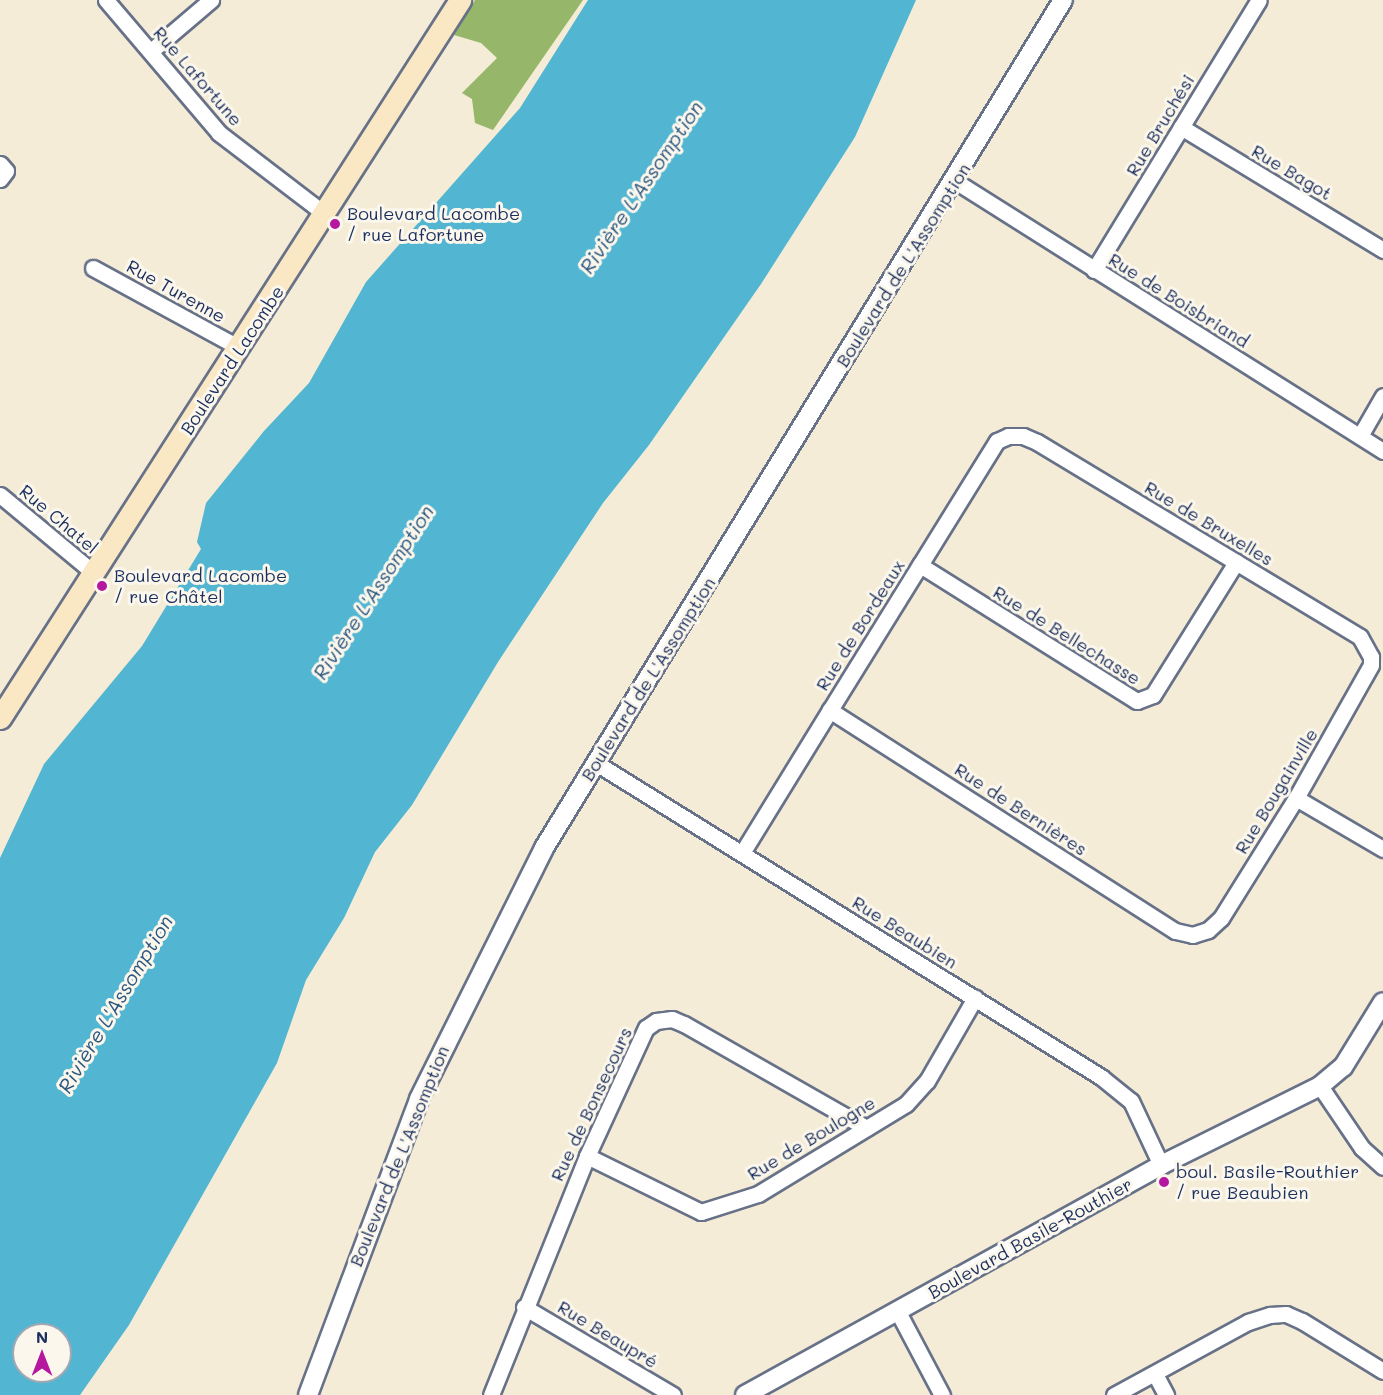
<!DOCTYPE html>
<html>
<head>
<meta charset="utf-8">
<style>
	body { margin:0 }
	#map { position:relative; width:1383px; height:1395px; overflow:hidden; background:#f4ecd6; font-family:Mali,sans-serif }
	div>[style] { position:absolute }
	.forest>* { inset:0; background:#96b669 }
	.water>* { inset:0; background:#52b5d1 }
	.roads { filter:drop-shadow(2px 0 #677188) drop-shadow(-2px 0 #677188) drop-shadow(0 2px #677188) drop-shadow(0 -2px #677188) }
	.minor>* { height:15px; margin:-7.5px; padding:0 7.5px; transform-origin:7.5px; border-radius:7.5px; background:#fff }
	.tertiary>* { height:18px; margin:-9px; padding:0 9px; transform-origin:9px; border-radius:9px; background:#fff }
	.secondary>* { height:21px; margin:-10.5px; padding:0 10.5px; transform-origin:10.5px; border-radius:10.5px; background:#fae7c3 }
	.dots>* { width:16px; height:16px; translate:-50% -50%; box-sizing:border-box; border:3px solid #fbf7ec; border-radius:50% }
	span { translate:-50% -50%; white-space:nowrap; text-align:center; line-height:1.15; -webkit-text-stroke:6px #fbf7ec; paint-order:stroke }
	.street-label { font-size:18px; color:#1b2f5e }
	.poi-label { font-size:18px; color:#1b2f5e }
	.left { translate:0 -50%; text-align:left }
	.water-label { font-size:20px; color:#2c5780; font-style:italic }
	.north { position:absolute; left:12px; top:1323px; width:60px; height:60px; box-sizing:border-box; background:#fbf7ec; border:2px solid #a1a7b3; border-radius:50%; rotate:0deg; font-size:16px; font-weight:700; line-height:24px; text-align:center; color:#1b2f5e }
	.north::after { content:''; display:block; margin:auto; width:21px; height:27px; background:#b5179e; clip-path:polygon(50% 0,100% 100%,50% 72%,0 100%) }
</style>
</head>
<body>
<div id="map">
	<div class="forest">
		<div style="clip-path:polygon(475px 0,583px 0,493px 130px,475px 123px,472px 99px,462px 93px,497px 58px,481px 43px,454px 35px)"></div>
	</div>
	<div class="water">
		<div style="clip-path:polygon(evenodd,588px 0,916px 0,855px 137px,761px 284px,649px 445px,603px 503px,498px 662px,412px 805px,375px 852px,344px 918px,306px 980px,277px 1063px,129px 1325px,80px 1395px,0 1395px,0 858px,44px 764px,142px 646px,201px 549px,197px 542px,206px 503px,264px 431px,309px 383px,366px 282px,520px 108px,588px 0,24px 1335px,60px 1335px,60px 1371px,24px 1371px,24px 1335px)"></div>
	</div>
	<div class="roads">
		<div class="minor">
			<div style="left:106px;top:0;width:175px;rotate:49.6deg"></div>
			<div style="left:219px;top:133px;width:133px;rotate:37.4deg"></div>
			<div style="left:151px;top:51px;width:79px;rotate:-40.4deg"></div>
			<div style="left:1181px;top:127px;width:237px;rotate:31.3deg"></div>
			<div style="left:0;top:164px;width:9px;rotate:49deg"></div>
			<div style="left:6px;top:171px;width:10px;rotate:127deg"></div>
			<div style="left:955px;top:181px;width:506px;rotate:32.25deg"></div>
			<div style="left:93px;top:268px;width:167px;rotate:28.6deg"></div>
			<div style="left:1094px;top:270px;width:316px;rotate:-58.6deg"></div>
			<div style="left:1360px;top:436px;width:46px;rotate:-60.1deg"></div>
			<div style="left:0;top:495px;width:122px;rotate:39.7deg"></div>
			<div style="left:920px;top:565px;width:256px;rotate:32.1deg"></div>
			<div style="left:1137px;top:701px;width:17px;rotate:-21deg"></div>
			<div style="left:1153px;top:695px;width:157px;rotate:-58deg"></div>
			<div style="left:596px;top:763px;width:595px;rotate:31.87deg"></div>
			<div style="left:1101px;top:1077px;width:38px;rotate:39deg"></div>
			<div style="left:1131px;top:1101px;width:71px;rotate:64.9deg"></div>
			<div style="left:1296px;top:798px;width:101px;rotate:30.4deg"></div>
			<div style="left:742px;top:853px;width:168px;rotate:-58.4deg"></div>
			<div style="left:830px;top:710px;width:171px;rotate:-58.2deg"></div>
			<div style="left:920px;top:565px;width:146px;rotate:-58.2deg"></div>
			<div style="left:997px;top:441px;width:12px;rotate:-24deg"></div>
			<div style="left:1008px;top:436px;width:15px"></div>
			<div style="left:1023px;top:436px;width:15px;rotate:23deg"></div>
			<div style="left:1037px;top:442px;width:377px;rotate:31.1deg"></div>
			<div style="left:1360px;top:637px;width:23px;rotate:61deg"></div>
			<div style="left:1371px;top:657px;width:8px;rotate:90deg"></div>
			<div style="left:1371px;top:665px;width:153px;rotate:119.4deg"></div>
			<div style="left:1296px;top:798px;width:142px;rotate:122deg"></div>
			<div style="left:1221px;top:918px;width:18px;rotate:137deg"></div>
			<div style="left:1208px;top:930px;width:16px;rotate:162deg"></div>
			<div style="left:1193px;top:935px;width:18px;rotate:-167deg"></div>
			<div style="left:1175px;top:931px;width:410px;rotate:-147.4deg"></div>
			<div style="left:1320px;top:1086px;width:75px;rotate:55.9deg"></div>
			<div style="left:1362px;top:1148px;width:28px;rotate:42deg"></div>
			<div style="left:587px;top:1156px;width:127px;rotate:26.2deg"></div>
			<div style="left:701px;top:1212px;width:60px;rotate:-17.5deg"></div>
			<div style="left:758px;top:1194px;width:173px;rotate:-31.3deg"></div>
			<div style="left:906px;top:1104px;width:31px;rotate:-48deg"></div>
			<div style="left:927px;top:1081px;width:96px;rotate:-60deg"></div>
			<div style="left:524px;top:1307px;width:173px;rotate:30.6deg"></div>
			<div style="left:898px;top:1312px;width:94px;rotate:62.1deg"></div>
			<div style="left:1155px;top:1374px;width:24px;rotate:62deg"></div>
			<div style="left:491px;top:1395px;width:258px;rotate:-68.1deg"></div>
			<div style="left:587px;top:1156px;width:141px;rotate:-65.3deg"></div>
			<div style="left:646px;top:1028px;width:12px;rotate:-35deg"></div>
			<div style="left:656px;top:1021px;width:16px;rotate:-7deg"></div>
			<div style="left:672px;top:1019px;width:13px;rotate:23deg"></div>
			<div style="left:684px;top:1024px;width:210px;rotate:29.7deg"></div>
			<div style="left:1114px;top:1395px;width:153px;rotate:-28.6deg"></div>
			<div style="left:1248px;top:1322px;width:23px;rotate:-18deg"></div>
			<div style="left:1270px;top:1315px;width:16px;rotate:-4deg"></div>
			<div style="left:1286px;top:1314px;width:17px;rotate:24deg"></div>
			<div style="left:1302px;top:1321px;width:95px;rotate:31.7deg"></div>
		</div>
		<div class="tertiary">
			<div style="left:308px;top:1395px;width:316px;rotate:-69.4deg"></div>
			<div style="left:419px;top:1099px;width:280px;rotate:-63.5deg"></div>
			<div style="left:544px;top:848px;width:994px;rotate:-58.53deg"></div>
			<div style="left:745px;top:1395px;width:475px;rotate:-28.9deg"></div>
			<div style="left:1161px;top:1165px;width:178px;rotate:-26.4deg"></div>
			<div style="left:1320px;top:1086px;width:30px;rotate:-40deg"></div>
			<div style="left:1343px;top:1067px;width:76px;rotate:-58.4deg"></div>
		</div>
		<div class="secondary">
			<div style="left:0;top:718px;width:853px;rotate:-57.35deg"></div>
		</div>
	</div>
	<div class="dots">
		<div style="left:335px;top:224px;background:#b5179e"></div>
		<div style="left:102px;top:586px;background:#b5179e"></div>
		<div style="left:1164px;top:1182px;background:#b5179e"></div>
	</div>
	<div class="street-label">
		<span style="left:198px;top:76px;rotate:49deg">Rue Lafortune</span>
		<span style="left:1160px;top:125px;rotate:-59deg">Rue Bruchési</span>
		<span style="left:1292px;top:172px;rotate:31deg">Rue Bagot</span>
		<span style="left:903px;top:265px;rotate:-58deg">Boulevard de L'Assomption</span>
		<span style="left:176px;top:291px;rotate:29deg">Rue Turenne</span>
		<span style="left:1179px;top:300px;rotate:32deg">Rue de Boisbriand</span>
		<span style="left:232px;top:360px;rotate:-57deg">Boulevard Lacombe</span>
		<span style="left:59px;top:519px;rotate:40deg">Rue Chatel</span>
		<span style="left:1209px;top:523px;rotate:31deg">Rue de Bruxelles</span>
		<span style="left:860px;top:625px;rotate:-58deg">Rue de Bordeaux</span>
		<span style="left:1067px;top:635px;rotate:32deg">Rue de Bellechasse</span>
		<span style="left:648px;top:679px;rotate:-58deg">Boulevard de L'Assomption</span>
		<span style="left:1276px;top:791px;rotate:-59deg">Rue Bougainville</span>
		<span style="left:1021px;top:809px;rotate:33deg">Rue de Bernières</span>
		<span style="left:905px;top:932px;rotate:32deg">Rue Beaubien</span>
		<span style="left:591px;top:1104px;rotate:-65deg">Rue de Bonsecours</span>
		<span style="left:811px;top:1138px;rotate:-31deg">Rue de Boulogne</span>
		<span style="left:399px;top:1156px;rotate:-68deg">Boulevard de L'Assomption</span>
		<span style="left:1030px;top:1238px;rotate:-29deg">Boulevard Basile-Routhier</span>
		<span style="left:608px;top:1334px;rotate:31deg">Rue Beaupré</span>
	</div>
	<div class="poi-label">
		<span class="left" style="left:347px;top:224px">Boulevard Lacombe<br>/ rue Lafortune</span>
		<span class="left" style="left:114px;top:586px">Boulevard Lacombe<br>/ rue Châtel</span>
		<span class="left" style="left:1176px;top:1182px">boul. Basile-Routhier<br>/ rue Beaubien</span>
	</div>
	<div class="water-label">
		<span style="left:641px;top:187px;rotate:-56deg">Rivière L'Assomption</span>
		<span style="left:373px;top:592px;rotate:-57deg">Rivière L'Assomption</span>
		<span style="left:115px;top:1004px;rotate:-59deg">Rivière L'Assomption</span>
	</div>
	<div class="north">N</div>
</div>
</body>
</html>
